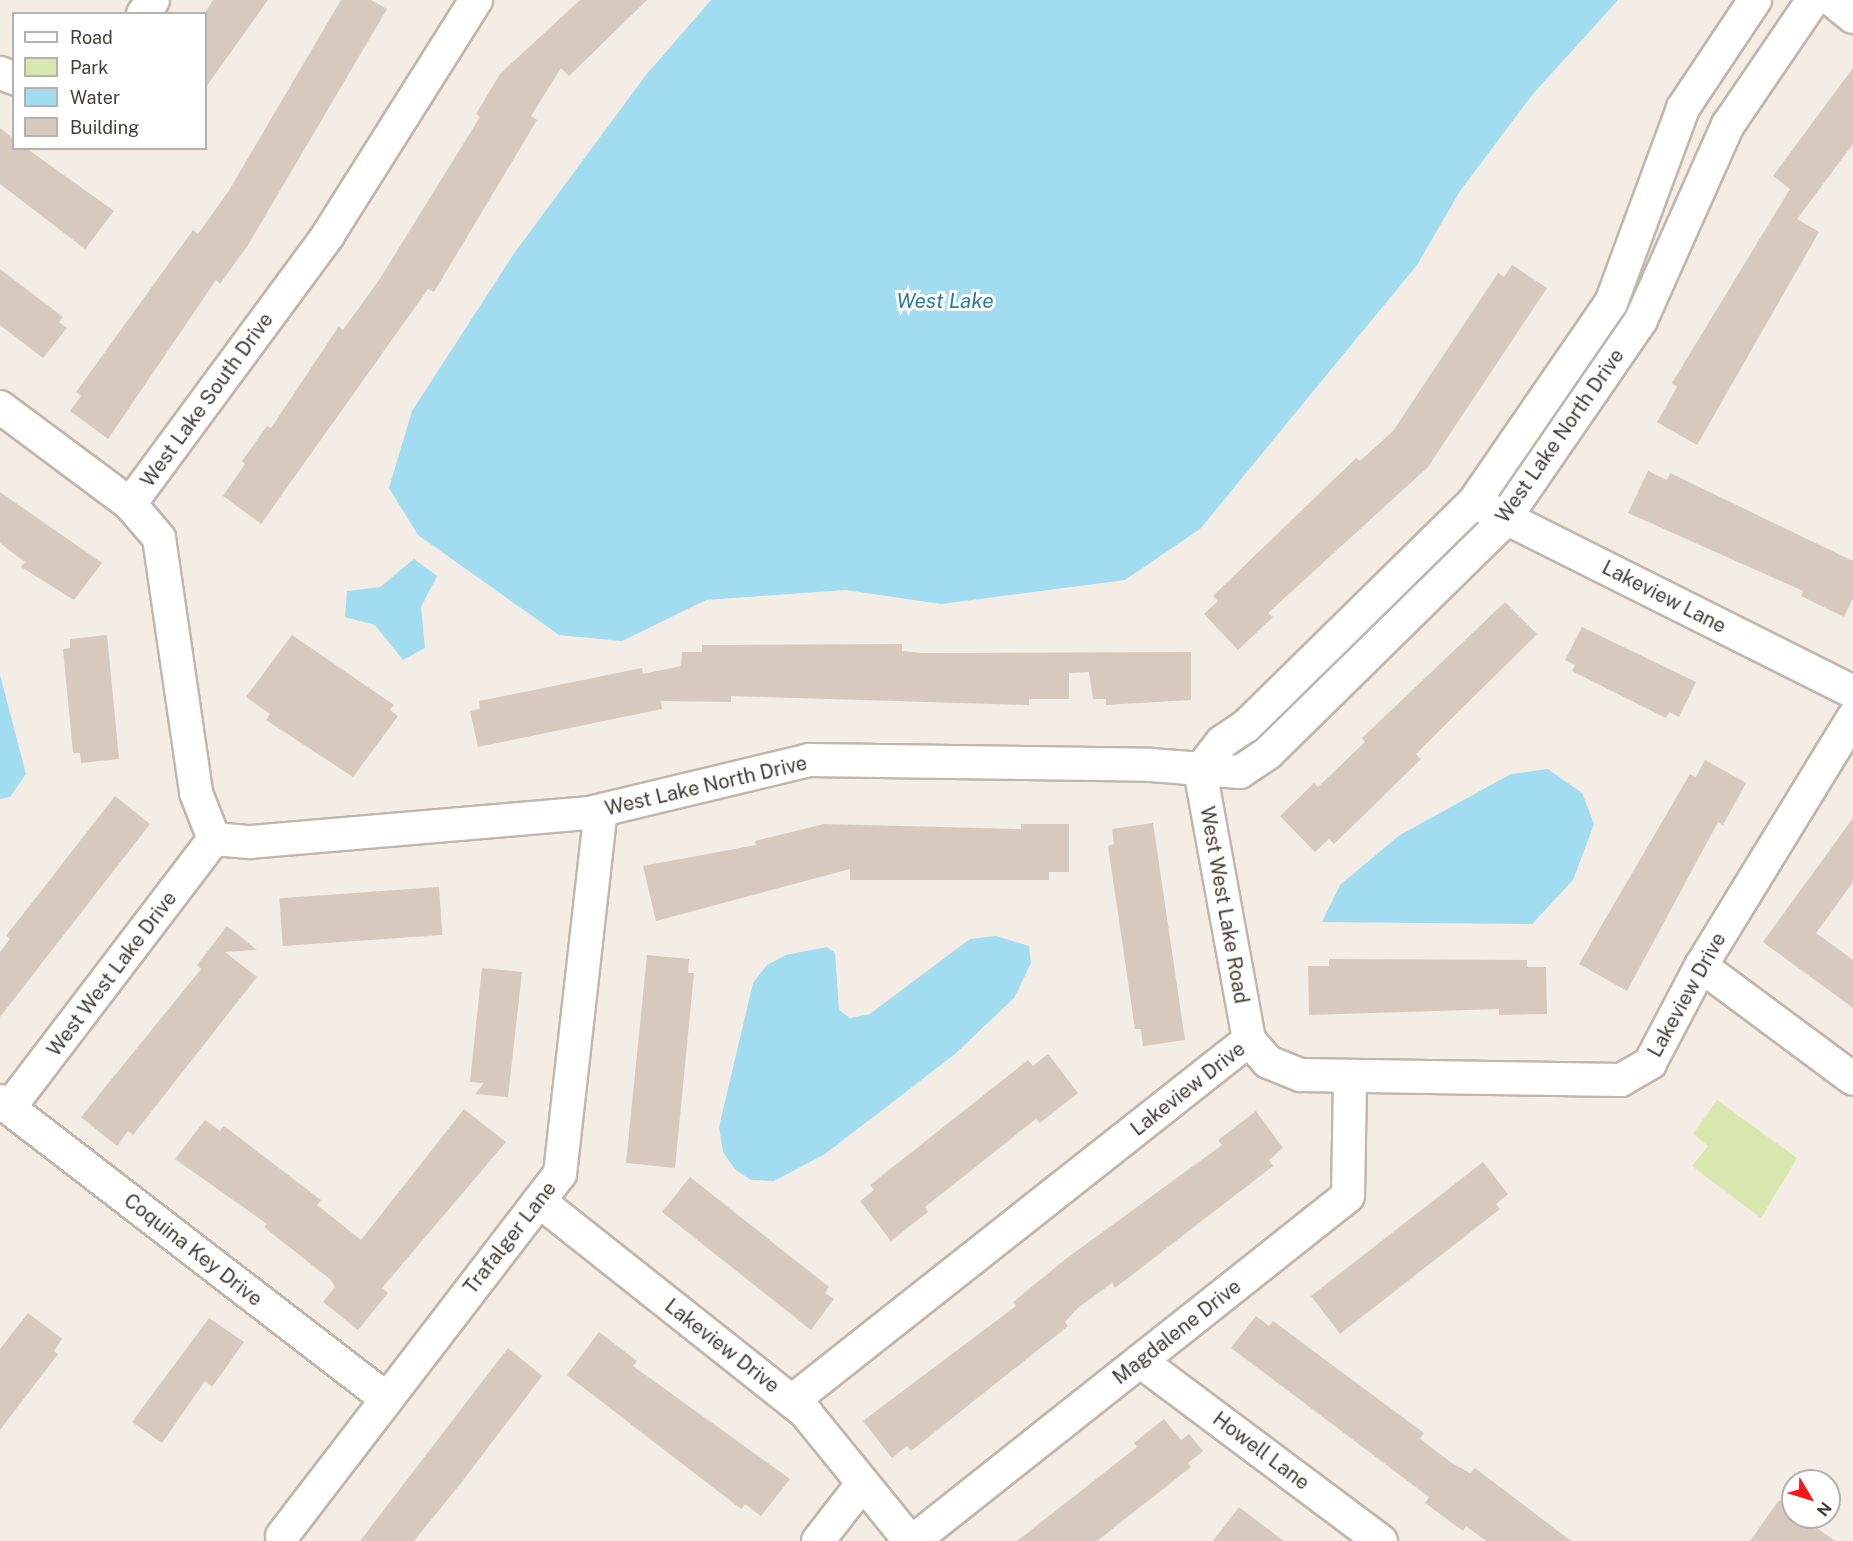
<!DOCTYPE html>
<html>
<head>
<meta charset="utf-8">
<style>
	body { margin:0 }
	#map { position:relative; width:1853px; height:1541px; overflow:hidden; background:#f3ede5; font-family:"Public Sans",sans-serif }
	div>[style] { position:absolute }
	.green>* { inset:0; background:#d7e7ae }
	.water>* { inset:0; background:#a1dcf0 }
	.building>* { inset:0; background:#d7c9be; transform-origin:0 0 }
	.roads { filter:drop-shadow(2px 0 #c1b6ab) drop-shadow(-2px 0 #c1b6ab) drop-shadow(0 2px #c1b6ab) drop-shadow(0 -2px #c1b6ab) }
	.street>* { height:32px; margin:-16px; padding:0 16px; transform-origin:16px; border-radius:16px; background:#fff }
	span { translate:-50% -50%; white-space:nowrap; text-align:center; line-height:1.15; -webkit-text-stroke:6px #fff; paint-order:stroke }
	.street-label { font-size:20px; color:#453c35 }
	.water-label { font-size:21px; color:#2a7c99; font-style:italic }
	.legend { position:absolute; left:12px; top:12px; width:195px; height:138px; box-sizing:border-box; background:#fff; border:2px solid #b5b1ae; margin:0; padding:8px 10px; list-style:none; font-size:18px; color:#453c35 }
	.legend li { display:flex; align-items:center; gap:12px; height:30px }
	.legend b { width:30px; border:2px solid #b5b1ae }
	.north { position:absolute; left:1781px; top:1469px; width:60px; height:60px; box-sizing:border-box; background:#fff; border:2px solid #b5b1ae; border-radius:50%; rotate:128deg; font-size:16px; font-weight:700; line-height:24px; text-align:center; color:#453c35 }
	.north::after { content:''; display:block; margin:auto; width:21px; height:27px; background:#fa1517; clip-path:polygon(50% 0,100% 100%,50% 72%,0 100%) }
</style>
</head>
<body>
<div id="map">
	<div class="green">
		<div style="clip-path:polygon(1717px 1100px,1797px 1158px,1761px 1218px,1692px 1166px,1708px 1146px,1693px 1134px)"></div>
	</div>
	<div class="water">
		<div style="clip-path:polygon(711px 0,1618px 0,1532px 95px,1460px 191px,1417px 265px,1200px 529px,1125px 580px,941px 604px,846px 590px,706px 600px,622px 641px,559px 635px,418px 535px,389px 488px,412px 411px,515px 252px,646px 75px)"></div>
		<div style="clip-path:polygon(414px 559px,437px 576px,421px 607px,425px 648px,403px 660px,375px 625px,345px 617px,347px 591px,380px 587px)"></div>
		<div style="clip-path:polygon(0 675px,26px 774px,10px 797px,0 799px)"></div>
		<div style="clip-path:polygon(1548px 769px,1582px 793px,1594px 824px,1573px 880px,1532px 924px,1322px 922px,1340px 885px,1400px 835px,1511px 774px)"></div>
		<div style="clip-path:polygon(996px 936px,1029px 946px,1031px 963px,1014px 998px,955px 1054px,825px 1154px,774px 1181px,751px 1180px,735px 1169px,723px 1152px,719px 1127px,753px 983px,767px 965px,786px 955px,827px 947px,835px 953px,839px 1010px,850px 1018px,870px 1014px,970px 939px)"></div>
	</div>
	<div class="building">
		<div style="clip-path:polygon(213px 0,268px 0,206px 87px,206px 11px)"></div>
		<div style="clip-path:polygon(341px 0,371px 0,387px 9px,248px 245px,220px 284px,216px 280px,108px 439px,70px 411px,81px 396px,76px 392px,193px 230px,198px 234px,228px 192px)"></div>
		<div style="clip-path:polygon(580px 0,647px 0,569px 76px,561px 68px,531px 116px,537px 120px,434px 292px,428px 289px,261px 524px,223px 496px,245px 464px,242px 461px,267px 426px,271px 428px,339px 326px,343px 330px,379px 280px,480px 117px,476px 114px,500px 74px)"></div>
		<div style="clip-path:polygon(1853px 68px,1853px 144px,1797px 219px,1819px 232px,1697px 445px,1657px 422px,1677px 387px,1672px 383px,1790px 189px,1773px 176px)"></div>
		<div style="clip-path:polygon(0 128px,14px 139px,14px 148px,26px 148px,114px 211px,85px 249px,0 184px)"></div>
		<div style="clip-path:polygon(1512px 265px,1547px 288px,1428px 467px,1268px 613px,1273px 617px,1238px 650px,1204px 614px,1218px 601px,1213px 596px,1356px 458px,1360px 461px,1393px 431px,1498px 273px,1504px 277px)"></div>
		<div style="clip-path:polygon(0 269px,63px 317px,59px 322px,67px 328px,43px 358px,0 325px)"></div>
		<div style="clip-path:polygon(1648px 471px,1667px 480px,1670px 473px,1853px 561px,1853px 598px,1844px 617px,1801px 596px,1803px 591px,1628px 513px)"></div>
		<div style="clip-path:polygon(0 492px,102px 563px,74px 600px,21px 567px,25px 562px,0 543px)"></div>
		<div style="clip-path:polygon(1505px 602px,1537px 634px,1430px 740px,1416px 754px,1421px 759px,1365px 814px,1334px 844px,1329px 839px,1315px 852px,1280px 816px,1314px 783px,1318px 787px,1365px 742px,1362px 738px)"></div>
		<div style="clip-path:polygon(1582px 627px,1696px 682px,1679px 717px,1669px 712px,1666px 718px,1572px 671px,1575px 665px,1565px 660px)"></div>
		<div style="clip-path:polygon(107px 635px,119px 759px,81px 763px,80px 753px,73px 753px,63px 649px,70px 648px,70px 639px)"></div>
		<div style="clip-path:polygon(292px 635px,394px 705px,390px 710px,398px 716px,353px 777px,266px 720px,270px 714px,246px 697px)"></div>
		<div style="clip-path:polygon(902px 644px,902px 651px,922px 653px,1191px 652px,1191px 700px,1106px 705px,1106px 699px,1093px 699px,1089px 672px,1069px 673px,1069px 699px,1029px 699px,1029px 705px,731px 696px,731px 702px,661px 701px,662px 709px,478px 747px,470px 711px,480px 709px,479px 701px,642px 668px,643px 674px,681px 666px,682px 652px,702px 652px,702px 645px)"></div>
		<div style="clip-path:polygon(1705px 760px,1746px 783px,1723px 825px,1718px 822px,1627px 991px,1579px 964px,1690px 774px,1696px 777px)"></div>
		<div style="clip-path:polygon(115px 796px,150px 824px,0 1017px,0 952px,10px 939px,6px 936px)"></div>
		<div style="clip-path:polygon(1853px 818px,1853px 882px,1816px 933px,1853px 960px,1853px 1008px,1763px 942px)"></div>
		<div style="clip-path:polygon(1153px 823px,1185px 1040px,1143px 1046px,1141px 1029px,1135px 1029px,1108px 846px,1114px 844px,1112px 829px)"></div>
		<div style="clip-path:polygon(824px 824px,1021px 829px,1021px 824px,1069px 824px,1069px 872px,1049px 872px,1049px 880px,850px 880px,850px 869px,656px 921px,643px 866px,756px 845px,755px 841px)"></div>
		<div style="left:439px;top:887px;width:48px;height:160px;rotate:86deg"></div>
		<div style="clip-path:polygon(227px 926px,257px 950px,225px 952px,257px 977px,133px 1135px,128px 1131px,117px 1146px,81px 1117px,201px 969px,197px 965px)"></div>
		<div style="clip-path:polygon(647px 955px,689px 959px,688px 973px,694px 973px,675px 1168px,626px 1163px)"></div>
		<div style="clip-path:polygon(1329px 959px,1527px 960px,1527px 967px,1546px 967px,1547px 1014px,1499px 1015px,1499px 1009px,1309px 1015px,1308px 966px,1329px 966px)"></div>
		<div style="clip-path:polygon(482px 968px,522px 972px,508px 1097px,475px 1094px,484px 1083px,470px 1082px)"></div>
		<div style="clip-path:polygon(1048px 1054px,1078px 1093px,1040px 1123px,1036px 1119px,925px 1207px,928px 1212px,891px 1241px,860px 1201px,874px 1190px,870px 1185px,1028px 1060px,1033px 1066px)"></div>
		<div style="clip-path:polygon(464px 1109px,506px 1142px,382px 1288px,388px 1293px,358px 1330px,323px 1302px,335px 1287px,331px 1280px,264px 1227px,267px 1224px,175px 1159px,205px 1120px,220px 1131px,224px 1126px,321px 1200px,317px 1205px,361px 1240px)"></div>
		<div style="clip-path:polygon(1256px 1111px,1283px 1148px,1269px 1160px,1273px 1166px,1115px 1288px,1112px 1283px,1078px 1308px,1065px 1322px,1068px 1326px,911px 1451px,907px 1446px,892px 1458px,863px 1421px,1016px 1306px,1013px 1302px,1067px 1258px,1222px 1145px,1218px 1140px)"></div>
		<div style="clip-path:polygon(1483px 1162px,1508px 1194px,1496px 1204px,1500px 1209px,1340px 1334px,1311px 1296px)"></div>
		<div style="clip-path:polygon(690px 1177px,829px 1287px,825px 1293px,834px 1299px,811px 1330px,662px 1212px)"></div>
		<div style="clip-path:polygon(28px 1313px,62px 1339px,54px 1351px,58px 1354px,0 1430px,0 1349px)"></div>
		<div style="clip-path:polygon(1256px 1316px,1269px 1326px,1273px 1321px,1424px 1433px,1420px 1439px,1453px 1464px,1470px 1473px,1475px 1468px,1571px 1541px,1486px 1541px,1466px 1526px,1463px 1531px,1425px 1503px,1429px 1497px,1231px 1348px)"></div>
		<div style="clip-path:polygon(209px 1318px,244px 1342px,212px 1387px,205px 1381px,162px 1443px,132px 1422px)"></div>
		<div style="clip-path:polygon(599px 1332px,637px 1361px,633px 1366px,790px 1479px,761px 1516px,745px 1504px,741px 1509px,567px 1375px)"></div>
		<div style="clip-path:polygon(508px 1348px,542px 1376px,461px 1483px,414px 1541px,360px 1541px)"></div>
		<div style="clip-path:polygon(1164px 1419px,1181px 1440px,1189px 1434px,1203px 1451px,1188px 1463px,1191px 1467px,1097px 1541px,1017px 1541px,1137px 1447px,1134px 1443px)"></div>
		<div style="clip-path:polygon(1779px 1500px,1793px 1510px,1793px 1517px,1802px 1517px,1835px 1541px,1750px 1541px)"></div>
		<div style="clip-path:polygon(1239px 1507px,1284px 1541px,1213px 1541px)"></div>
	</div>
	<div class="roads">
		<div class="street">
			<div style="left:1832px;top:0;width:27px;rotate:39deg"></div>
			<div style="left:143px;top:14px;width:17px;rotate:-54deg"></div>
			<div style="left:0;top:73px;width:15px;rotate:20deg"></div>
			<div style="left:0;top:407px;width:162px;rotate:36.7deg"></div>
			<div style="left:130px;top:504px;width:45px;rotate:49.5deg"></div>
			<div style="left:159px;top:538px;width:258px;rotate:81.7deg"></div>
			<div style="left:196px;top:793px;width:49px;rotate:68.6deg"></div>
			<div style="left:130px;top:504px;width:334px;rotate:-53.6deg"></div>
			<div style="left:328px;top:235px;width:278px;rotate:-57.8deg"></div>
			<div style="left:1486px;top:508px;width:411px;rotate:26.6deg"></div>
			<div style="left:1200px;top:770px;width:274px;rotate:79.7deg"></div>
			<div style="left:1249px;top:1040px;width:29px;rotate:49deg"></div>
			<div style="left:1268px;top:1062px;width:35px;rotate:22deg"></div>
			<div style="left:1301px;top:1075px;width:320px;rotate:0.9deg"></div>
			<div style="left:1621px;top:1080px;width:34px;rotate:-30deg"></div>
			<div style="left:1650px;top:1063px;width:110px;rotate:-62.3deg"></div>
			<div style="left:1701px;top:966px;width:291px;rotate:-58.5deg"></div>
			<div style="left:1200px;top:770px;width:36px;rotate:-52deg"></div>
			<div style="left:1222px;top:742px;width:29px;rotate:-34deg"></div>
			<div style="left:1246px;top:726px;width:320px;rotate:-44.5deg"></div>
			<div style="left:1474px;top:502px;width:242px;rotate:-55.5deg"></div>
			<div style="left:1611px;top:303px;width:208px;rotate:-69.7deg"></div>
			<div style="left:1683px;top:108px;width:130px;rotate:-56.3deg"></div>
			<div style="left:214px;top:839px;width:36px;rotate:5deg"></div>
			<div style="left:250px;top:842px;width:340px;rotate:-4.9deg"></div>
			<div style="left:589px;top:813px;width:226px;rotate:-13.5deg"></div>
			<div style="left:809px;top:760px;width:342px;rotate:0.8deg"></div>
			<div style="left:1151px;top:765px;width:89px;rotate:4.5deg"></div>
			<div style="left:1240px;top:772px;width:34px;rotate:-34deg"></div>
			<div style="left:1268px;top:753px;width:327px;rotate:-44.5deg"></div>
			<div style="left:1501px;top:524px;width:247px;rotate:-55.5deg"></div>
			<div style="left:1641px;top:320px;width:214px;rotate:-66deg"></div>
			<div style="left:1728px;top:125px;width:151px;rotate:-55.8deg"></div>
			<div style="left:1701px;top:966px;width:189px;rotate:36.6deg"></div>
			<div style="left:0;top:1101px;width:488px;rotate:37.6deg"></div>
			<div style="left:9px;top:1108px;width:338px;rotate:-52.7deg"></div>
			<div style="left:539px;top:1201px;width:341px;rotate:38.4deg"></div>
			<div style="left:806px;top:1413px;width:165px;rotate:50.9deg"></div>
			<div style="left:1140px;top:1361px;width:301px;rotate:36.8deg"></div>
			<div style="left:792px;top:1401px;width:582px;rotate:-38.31deg"></div>
			<div style="left:282px;top:1536px;width:456px;rotate:-52.5deg"></div>
			<div style="left:560px;top:1174px;width:365px;rotate:-83.6deg"></div>
			<div style="left:818px;top:1541px;width:73px;rotate:-52.2deg"></div>
			<div style="left:913px;top:1541px;width:555px;rotate:-38.42deg"></div>
			<div style="left:1348px;top:1196px;width:119px;rotate:-89deg"></div>
		</div>
	</div>
	<div class="street-label">
		<span style="left:207px;top:400px;rotate:-54deg">West Lake South Drive</span>
		<span style="left:1560px;top:436px;rotate:-55deg">West Lake North Drive</span>
		<span style="left:1664px;top:597px;rotate:27deg">Lakeview Lane</span>
		<span style="left:706px;top:786px;rotate:-13deg">West Lake North Drive</span>
		<span style="left:1224px;top:905px;rotate:80deg">West West Lake Road</span>
		<span style="left:112px;top:974px;rotate:-53deg">West West Lake Drive</span>
		<span style="left:1687px;top:995px;rotate:-61deg">Lakeview Drive</span>
		<span style="left:1188px;top:1089px;rotate:-38deg">Lakeview Drive</span>
		<span style="left:510px;top:1238px;rotate:-52deg">Trafalger Lane</span>
		<span style="left:193px;top:1250px;rotate:38deg">Coquina Key Drive</span>
		<span style="left:1177px;top:1332px;rotate:-38deg">Magdalene Drive</span>
		<span style="left:722px;top:1346px;rotate:38deg">Lakeview Drive</span>
		<span style="left:1261px;top:1451px;rotate:37deg">Howell Lane</span>
	</div>
	<div class="water-label">
		<span style="left:945px;top:301px">West Lake</span>
	</div>
	<ul class="legend">
	<li><b style="height:8px;background:#fff"></b>Road</li>
	<li><b style="height:16px;background:#d7e7ae"></b>Park</li>
	<li><b style="height:16px;background:#a1dcf0"></b>Water</li>
	<li><b style="height:16px;background:#d7c9be"></b>Building</li>
	</ul>
	<div class="north">N</div>
</div>
</body>
</html>
